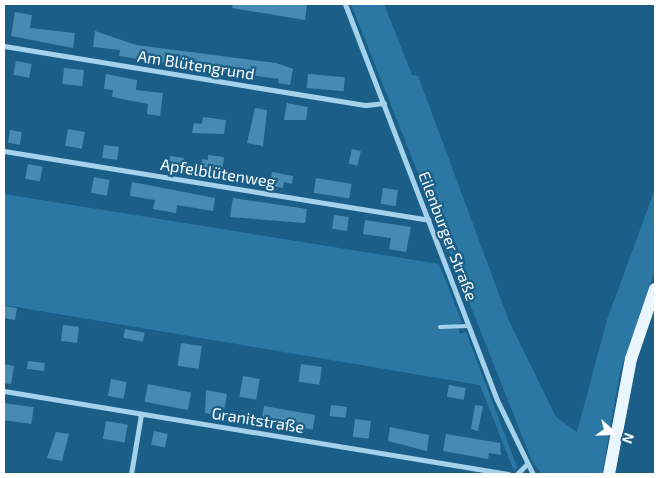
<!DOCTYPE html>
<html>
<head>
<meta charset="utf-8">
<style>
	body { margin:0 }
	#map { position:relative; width:659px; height:478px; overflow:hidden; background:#1b5f88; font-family:"Exo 2",sans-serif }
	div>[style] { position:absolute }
	.green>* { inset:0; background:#2b78a5 }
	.building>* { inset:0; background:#488bb2; transform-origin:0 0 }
	.lane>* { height:4px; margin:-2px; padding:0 2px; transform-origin:2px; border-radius:2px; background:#a4d2ec }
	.street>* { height:5px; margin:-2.5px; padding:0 2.5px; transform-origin:2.5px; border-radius:2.5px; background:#a4d2ec }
	.primary>* { height:12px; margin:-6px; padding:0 6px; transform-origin:6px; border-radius:6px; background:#eaf6ff }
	span { translate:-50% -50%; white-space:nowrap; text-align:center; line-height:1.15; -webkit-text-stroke:4.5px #1b5f88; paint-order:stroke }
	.street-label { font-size:16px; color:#fff }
	.frame { position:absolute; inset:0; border:5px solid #fff; pointer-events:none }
	.north { position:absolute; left:589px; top:408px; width:50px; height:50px; -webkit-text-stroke:4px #1b5f88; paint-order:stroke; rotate:110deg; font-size:14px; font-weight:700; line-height:20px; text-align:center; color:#fff }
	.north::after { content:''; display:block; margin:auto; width:18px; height:22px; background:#fff; clip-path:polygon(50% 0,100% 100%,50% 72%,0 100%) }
</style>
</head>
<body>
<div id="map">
	<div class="green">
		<div style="clip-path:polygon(351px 4px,384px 4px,412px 75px,418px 76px,509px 321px,556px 417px,577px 432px,607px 320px,655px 189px,655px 270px,620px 372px,602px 474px,542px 474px,532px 461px)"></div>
		<div style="clip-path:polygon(4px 194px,439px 264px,462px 322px,457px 325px,460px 334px,466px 332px,517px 467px,514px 471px,480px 385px,4px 305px)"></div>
	</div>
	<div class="building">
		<div style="clip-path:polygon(233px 4px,307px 4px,305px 20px,232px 8px)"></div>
		<div style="clip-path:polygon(15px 12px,32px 15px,30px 28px,75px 33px,73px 48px,11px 36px)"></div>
		<div style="clip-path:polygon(95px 31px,136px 45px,276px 63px,293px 69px,290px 85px,278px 83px,279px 79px,119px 56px,120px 50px,93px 47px)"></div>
		<div style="left:16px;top:61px;width:16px;height:14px;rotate:11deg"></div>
		<div style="left:64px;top:68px;width:20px;height:16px;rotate:6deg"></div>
		<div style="clip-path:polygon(106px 74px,137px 80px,136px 90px,163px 93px,160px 116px,147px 114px,148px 104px,112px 97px,113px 90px,104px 89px)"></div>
		<div style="left:308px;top:74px;width:37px;height:14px;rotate:5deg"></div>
		<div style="clip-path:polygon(287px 103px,308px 107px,306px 120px,284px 120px)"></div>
		<div style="clip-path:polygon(255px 108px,267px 110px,263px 146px,247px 143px)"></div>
		<div style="clip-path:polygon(203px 117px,226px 120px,224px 134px,192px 133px,194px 123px,202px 124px)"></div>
		<div style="left:68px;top:129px;width:17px;height:17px;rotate:10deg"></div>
		<div style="left:10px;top:130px;width:12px;height:13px;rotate:9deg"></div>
		<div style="left:104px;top:145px;width:15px;height:13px;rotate:8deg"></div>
		<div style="left:352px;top:149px;width:9px;height:15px;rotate:13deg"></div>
		<div style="clip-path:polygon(208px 155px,224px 157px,221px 179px,199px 176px,202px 159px,208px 160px)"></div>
		<div style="left:170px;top:156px;width:14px;height:14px;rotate:8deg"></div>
		<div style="left:28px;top:164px;width:15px;height:15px;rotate:11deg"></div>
		<div style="clip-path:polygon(272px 172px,293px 176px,292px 184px,284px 182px,283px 188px,270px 186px)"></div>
		<div style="left:94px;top:177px;width:16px;height:16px;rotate:11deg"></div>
		<div style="left:316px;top:178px;width:36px;height:15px;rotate:9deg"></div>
		<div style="clip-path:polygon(132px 182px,215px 198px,213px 211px,177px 205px,176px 213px,153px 209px,155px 200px,130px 196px)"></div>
		<div style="left:383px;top:188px;width:15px;height:16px;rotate:8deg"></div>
		<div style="clip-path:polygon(233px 198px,307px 209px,305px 223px,230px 217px)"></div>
		<div style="left:334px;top:215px;width:15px;height:14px;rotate:8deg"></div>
		<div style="clip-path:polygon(365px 220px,411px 227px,406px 252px,389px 249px,391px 238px,363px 234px)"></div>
		<div style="clip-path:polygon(4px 306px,17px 308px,15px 320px,4px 318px)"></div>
		<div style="left:63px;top:325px;width:16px;height:16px;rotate:7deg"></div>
		<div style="left:125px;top:329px;width:20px;height:9px;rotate:11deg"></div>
		<div style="left:181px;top:343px;width:21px;height:23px;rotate:8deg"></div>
		<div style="left:28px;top:361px;width:17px;height:8px;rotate:7deg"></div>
		<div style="clip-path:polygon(4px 364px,14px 366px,11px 384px,4px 383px)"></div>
		<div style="left:301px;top:364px;width:21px;height:18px;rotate:8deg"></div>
		<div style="left:243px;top:376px;width:17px;height:21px;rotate:10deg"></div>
		<div style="left:111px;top:379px;width:16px;height:17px;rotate:11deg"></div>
		<div style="left:148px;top:384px;width:44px;height:18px;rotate:11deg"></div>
		<div style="left:449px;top:385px;width:17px;height:12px;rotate:10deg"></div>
		<div style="clip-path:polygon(206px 390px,227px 394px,223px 416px,205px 413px)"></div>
		<div style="left:4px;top:403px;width:30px;height:17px;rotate:8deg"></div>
		<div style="left:331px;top:405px;width:16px;height:11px;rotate:7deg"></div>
		<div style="clip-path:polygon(475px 405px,483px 406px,478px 431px,471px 429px)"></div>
		<div style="left:264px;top:406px;width:52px;height:15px;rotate:10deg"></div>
		<div style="left:355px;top:419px;width:16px;height:18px;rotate:7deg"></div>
		<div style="left:106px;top:421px;width:22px;height:18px;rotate:10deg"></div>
		<div style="clip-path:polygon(390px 427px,429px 435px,427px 451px,388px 441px)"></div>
		<div style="left:154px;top:431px;width:14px;height:14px;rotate:12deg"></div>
		<div style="clip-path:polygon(56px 432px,69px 434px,62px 461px,47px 458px)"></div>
		<div style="clip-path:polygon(446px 434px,500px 443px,501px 455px,489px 453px,488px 459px,443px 451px)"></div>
	</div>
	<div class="lane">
		<div style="left:440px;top:327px;width:29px;rotate:-2deg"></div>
	</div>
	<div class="street">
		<div style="left:345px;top:4px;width:424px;rotate:69deg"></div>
		<div style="left:497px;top:400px;width:82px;rotate:64.1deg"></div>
		<div style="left:4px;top:46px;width:367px;rotate:9.3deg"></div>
		<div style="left:366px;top:105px;width:18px;rotate:-6deg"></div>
		<div style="left:4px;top:151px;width:430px;rotate:9.2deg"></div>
		<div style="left:4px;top:391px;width:511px;rotate:9.35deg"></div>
		<div style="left:131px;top:474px;width:61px;rotate:-80.5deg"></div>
		<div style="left:517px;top:474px;width:13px;rotate:-45deg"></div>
	</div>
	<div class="primary">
		<div style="left:609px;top:474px;width:117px;rotate:-79.2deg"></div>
		<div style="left:631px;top:359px;width:74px;rotate:-71.1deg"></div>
	</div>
	<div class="street-label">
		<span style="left:196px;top:65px;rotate:9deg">Am Blütengrund</span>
		<span style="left:218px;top:173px;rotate:9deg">Apfelblütenweg</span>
		<span style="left:448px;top:236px;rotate:69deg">Eilenburger Straße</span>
		<span style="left:258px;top:420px;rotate:9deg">Granitstraße</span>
	</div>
	<div class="frame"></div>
	<div class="north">N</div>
</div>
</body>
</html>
